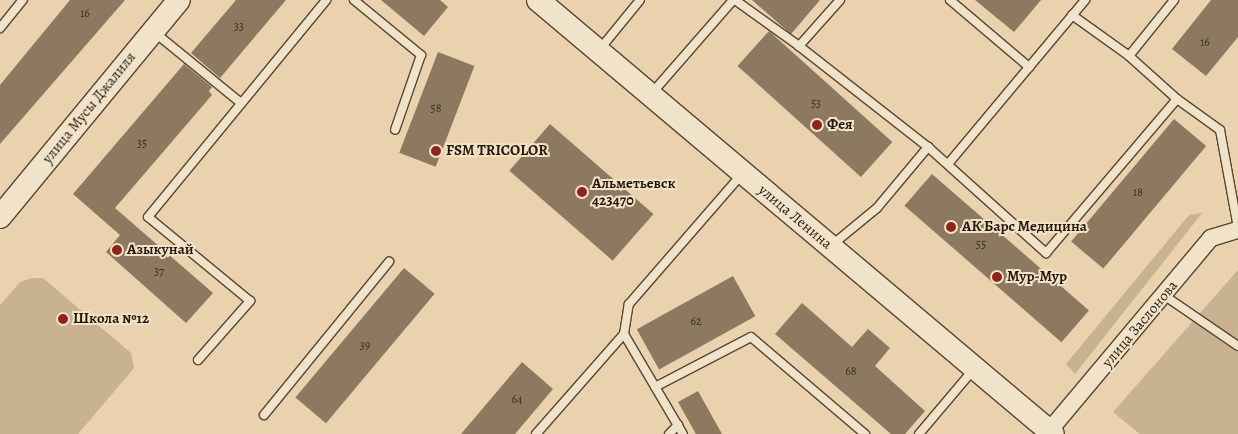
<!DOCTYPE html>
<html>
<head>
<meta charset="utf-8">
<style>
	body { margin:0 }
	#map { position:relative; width:1238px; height:434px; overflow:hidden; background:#ead2ae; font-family:Alegreya,serif }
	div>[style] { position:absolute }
	.green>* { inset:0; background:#c9b292 }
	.building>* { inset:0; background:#8c795f; transform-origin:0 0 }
	.roads { filter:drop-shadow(1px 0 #584633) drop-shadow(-1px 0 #584633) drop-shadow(0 1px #584633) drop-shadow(0 -1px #584633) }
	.lane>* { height:8px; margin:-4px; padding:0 4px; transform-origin:4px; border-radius:4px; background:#f1e2ca }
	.street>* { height:16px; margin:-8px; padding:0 8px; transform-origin:8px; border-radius:8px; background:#f1e2ca }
	.secondary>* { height:22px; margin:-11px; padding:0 11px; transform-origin:11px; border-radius:11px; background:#f1e2ca }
	.dots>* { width:14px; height:14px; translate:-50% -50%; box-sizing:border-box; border:2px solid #f1e2ca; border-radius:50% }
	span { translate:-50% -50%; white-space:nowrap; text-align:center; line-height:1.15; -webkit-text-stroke:4px #f1e2ca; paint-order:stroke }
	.number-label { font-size:12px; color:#40301f }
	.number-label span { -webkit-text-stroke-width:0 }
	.street-label { font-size:15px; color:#27180a }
	.poi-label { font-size:15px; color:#27180a; font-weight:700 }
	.left { translate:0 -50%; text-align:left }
</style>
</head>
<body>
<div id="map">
	<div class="green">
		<div style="clip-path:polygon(1202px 213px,1075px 374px,1066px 364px,1189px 215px)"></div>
		<div style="clip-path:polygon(1238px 270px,1238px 434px,1140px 434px,1113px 412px)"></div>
		<div style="clip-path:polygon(32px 278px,43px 278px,131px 353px,134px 368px,78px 434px,0 434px,0 305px,20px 282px)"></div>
	</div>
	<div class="building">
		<div style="clip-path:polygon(70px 0,125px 0,0 144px,0 85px)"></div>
		<div style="clip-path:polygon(236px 0,286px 0,220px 78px,191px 53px)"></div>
		<div style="clip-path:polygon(381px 0,440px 0,448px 7px,424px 36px)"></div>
		<div style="clip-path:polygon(752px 0,820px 0,791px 34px)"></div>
		<div style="clip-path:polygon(975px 0,1041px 0,1014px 32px)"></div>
		<div style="clip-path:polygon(1211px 0,1238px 0,1238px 37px,1206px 76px,1172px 49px)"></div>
		<div style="left:769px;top:31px;width:166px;height:47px;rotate:42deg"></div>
		<div style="left:438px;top:52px;width:39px;height:108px;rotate:21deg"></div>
		<div style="clip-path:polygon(184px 64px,212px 87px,209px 91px,212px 95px,115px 208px,213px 293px,186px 323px,106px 252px,120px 235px,73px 194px)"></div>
		<div style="left:1174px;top:119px;width:42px;height:160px;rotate:40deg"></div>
		<div style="left:550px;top:124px;width:137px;height:62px;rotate:41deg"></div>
		<div style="left:932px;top:174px;width:208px;height:42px;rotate:41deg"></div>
		<div style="left:404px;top:268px;width:40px;height:169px;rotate:40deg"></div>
		<div style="left:733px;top:276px;width:46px;height:110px;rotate:61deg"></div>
		<div style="clip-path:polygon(802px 303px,852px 347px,868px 329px,890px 348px,875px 366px,925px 411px,905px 434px,891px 434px,775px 334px)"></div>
		<div style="clip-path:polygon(522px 362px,553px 389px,515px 434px,461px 434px)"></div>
		<div style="clip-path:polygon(698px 391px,722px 434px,696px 434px,678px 402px)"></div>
	</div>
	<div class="roads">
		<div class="lane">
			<div style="left:354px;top:0;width:87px;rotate:39.4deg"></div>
			<div style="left:421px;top:55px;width:79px;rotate:109.1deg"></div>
			<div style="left:735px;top:0;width:79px;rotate:35.7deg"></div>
			<div style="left:840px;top:0;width:62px;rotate:131.7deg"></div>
			<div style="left:799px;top:46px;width:164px;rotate:38.1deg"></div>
			<div style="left:928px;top:147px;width:159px;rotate:41.9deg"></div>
			<div style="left:1046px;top:253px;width:202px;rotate:-49.6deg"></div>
			<div style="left:1177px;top:99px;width:53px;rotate:35.8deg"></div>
			<div style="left:1220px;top:130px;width:100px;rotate:79.6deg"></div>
			<div style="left:950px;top:0;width:104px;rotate:40.3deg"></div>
			<div style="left:1072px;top:15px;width:70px;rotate:35.7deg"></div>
			<div style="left:1129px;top:56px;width:64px;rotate:41.9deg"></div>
			<div style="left:0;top:28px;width:36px;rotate:-51deg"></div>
			<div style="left:154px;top:32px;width:112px;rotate:39.2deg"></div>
			<div style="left:600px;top:49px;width:63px;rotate:-50.8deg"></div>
			<div style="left:1129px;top:56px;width:72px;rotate:-51.2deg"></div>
			<div style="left:652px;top:93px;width:123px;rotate:-48.9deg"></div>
			<div style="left:948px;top:164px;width:214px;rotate:-50.1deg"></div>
			<div style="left:832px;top:245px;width:58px;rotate:-39.4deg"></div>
			<div style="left:877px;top:208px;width:80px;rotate:-50.1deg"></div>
			<div style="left:1165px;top:296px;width:88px;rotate:34.4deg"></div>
			<div style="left:624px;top:334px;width:116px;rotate:59.5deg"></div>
			<div style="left:198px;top:360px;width:79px;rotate:-48.6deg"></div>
			<div style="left:250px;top:301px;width:132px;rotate:-140.5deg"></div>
			<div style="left:148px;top:217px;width:281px;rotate:-50.6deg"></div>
			<div style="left:655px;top:387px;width:108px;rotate:-27.5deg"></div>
			<div style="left:751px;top:337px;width:150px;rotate:40.4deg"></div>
			<div style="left:264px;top:415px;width:198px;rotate:-50.8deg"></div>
			<div style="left:536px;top:434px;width:133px;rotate:-48.7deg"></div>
			<div style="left:624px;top:334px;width:30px;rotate:-81deg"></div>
			<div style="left:629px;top:304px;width:172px;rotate:-49deg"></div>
			<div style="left:669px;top:434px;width:13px;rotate:-45deg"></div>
			<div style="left:919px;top:434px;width:85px;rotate:-49.8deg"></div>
		</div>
		<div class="street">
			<div style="left:1049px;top:431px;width:252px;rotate:-50deg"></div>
			<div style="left:1211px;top:238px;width:28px;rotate:-17deg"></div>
		</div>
		<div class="secondary">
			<div style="left:538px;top:0;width:673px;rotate:40.12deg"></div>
			<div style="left:0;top:217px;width:281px;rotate:-50.5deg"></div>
		</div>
	</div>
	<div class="dots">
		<div style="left:817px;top:125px;background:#8f2418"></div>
		<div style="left:436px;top:151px;background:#8f2418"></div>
		<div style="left:582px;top:192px;background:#8f2418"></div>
		<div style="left:951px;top:227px;background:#8f2418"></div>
		<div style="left:117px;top:250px;background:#8f2418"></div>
		<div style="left:997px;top:277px;background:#8f2418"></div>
		<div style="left:63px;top:319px;background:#8f2418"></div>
	</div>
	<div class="number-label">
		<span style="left:85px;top:14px">16</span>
		<span style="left:239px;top:27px">33</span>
		<span style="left:1205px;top:43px">16</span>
		<span style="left:816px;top:104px">53</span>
		<span style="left:436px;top:109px">58</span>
		<span style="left:142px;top:144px">35</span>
		<span style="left:1138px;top:193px">18</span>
		<span style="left:981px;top:245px">55</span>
		<span style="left:159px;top:272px">37</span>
		<span style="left:696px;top:322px">62</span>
		<span style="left:365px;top:346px">39</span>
		<span style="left:851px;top:372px">68</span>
		<span style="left:517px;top:400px">64</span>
	</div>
	<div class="street-label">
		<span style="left:89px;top:108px;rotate:-51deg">улица Мусы Джалиля</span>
		<span style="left:795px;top:217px;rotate:40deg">улица Ленина</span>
		<span style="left:1140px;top:324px;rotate:-50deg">улица Заслонова</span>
	</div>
	<div class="poi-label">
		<span class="left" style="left:827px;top:125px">Фея</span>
		<span class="left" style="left:446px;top:151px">FSM TRICOLOR</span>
		<span class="left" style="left:592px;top:192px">Альметьевск<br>423470</span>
		<span class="left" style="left:962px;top:227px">АК Барс Медицина</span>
		<span class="left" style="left:127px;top:250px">Азыкунай</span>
		<span class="left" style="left:1007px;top:277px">Мур-Мур</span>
		<span class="left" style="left:73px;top:319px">Школа №12</span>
	</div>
</div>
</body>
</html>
